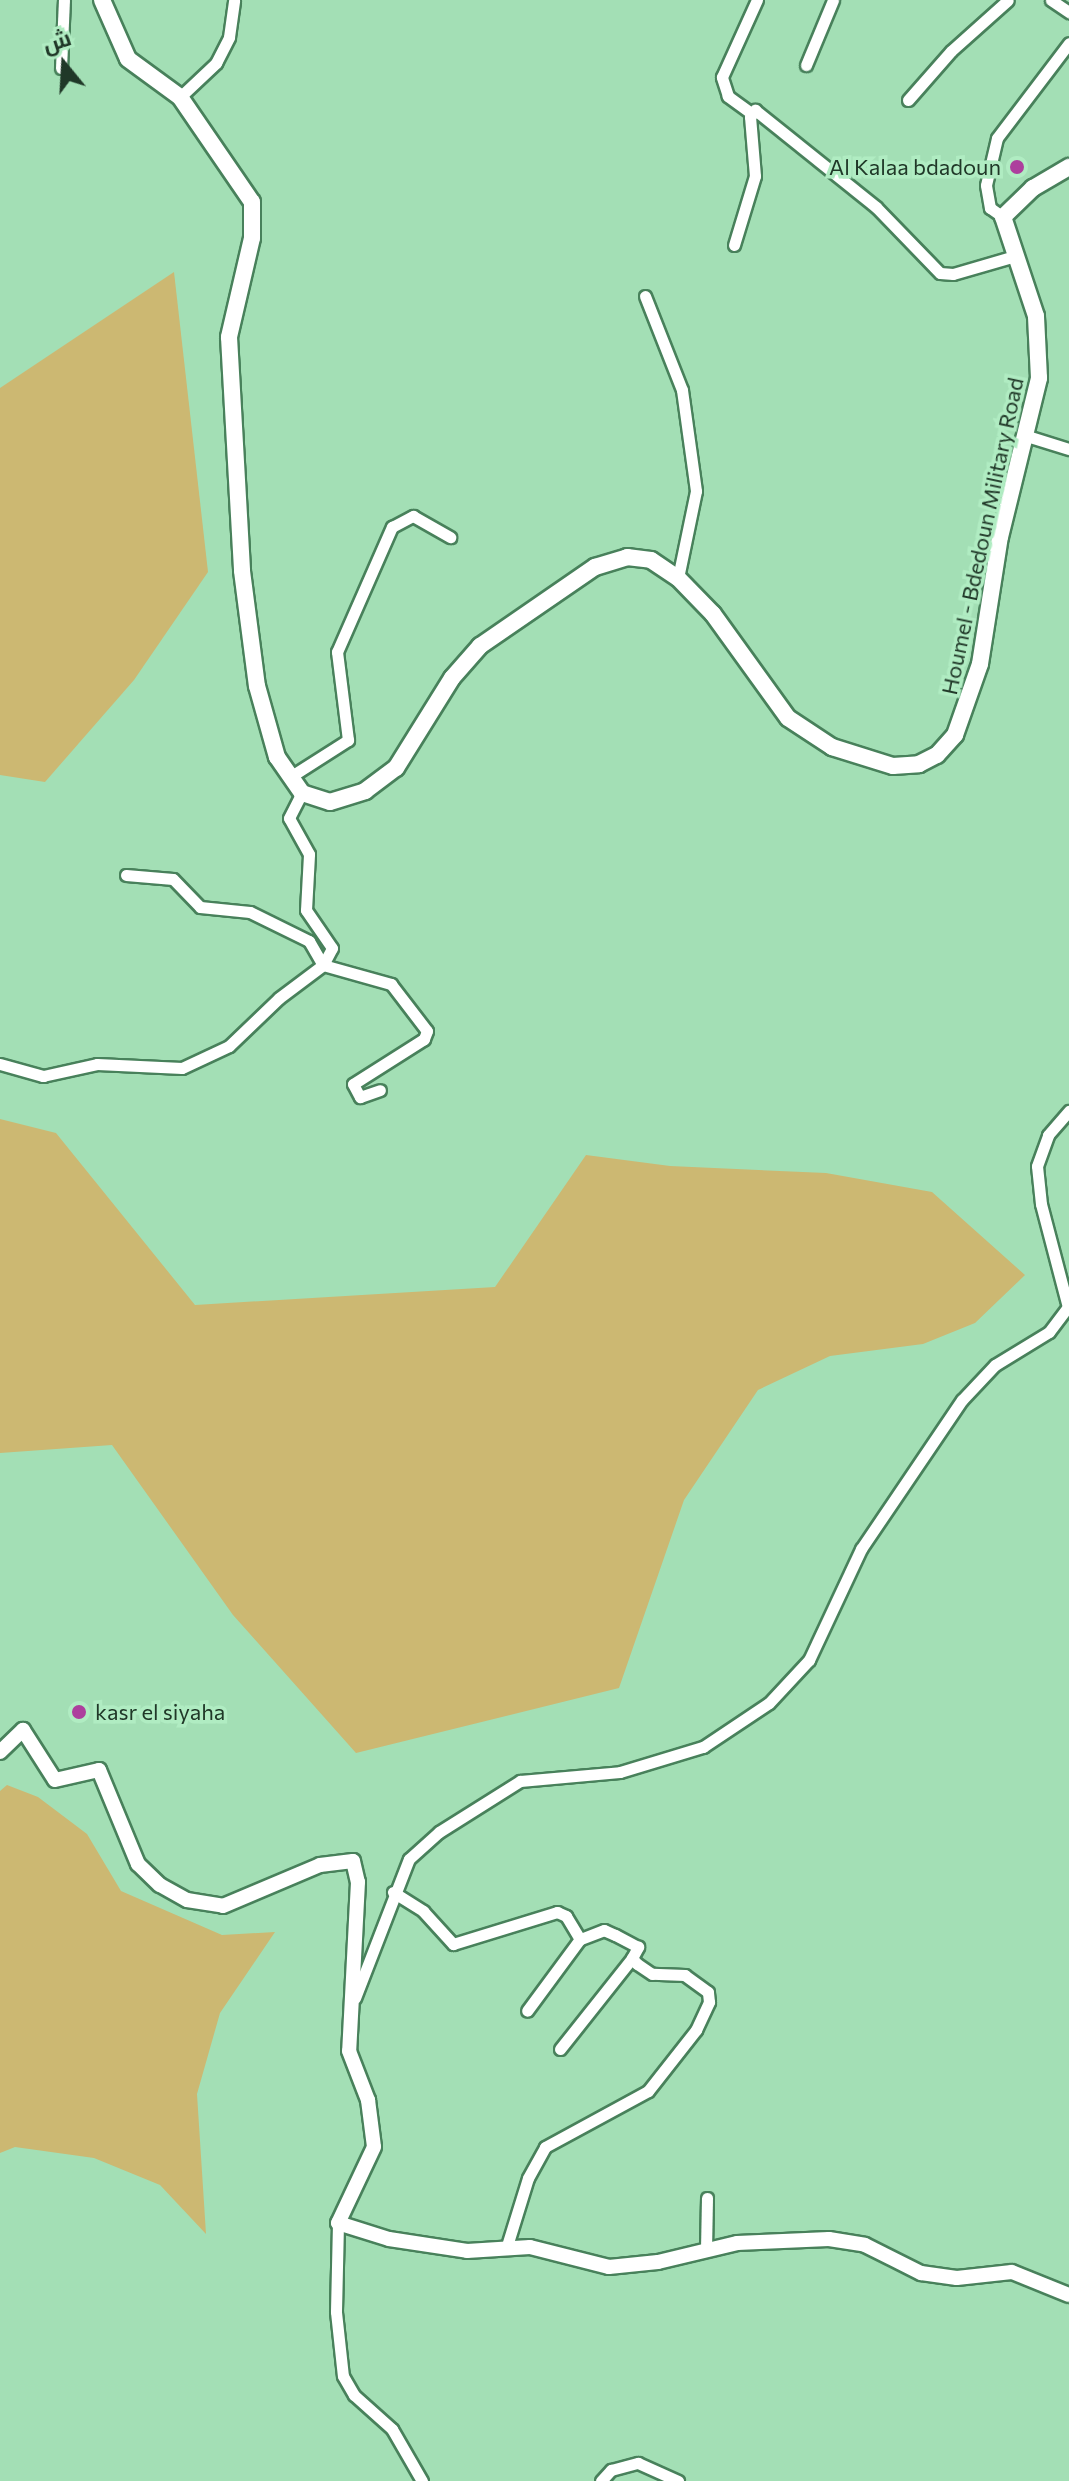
<!DOCTYPE html>
<html>
<head>
<meta charset="utf-8">
<style>
	body { margin:0 }
	#map { position:relative; width:1069px; height:2481px; overflow:hidden; background:#a3dfb5; font-family:Commissioner,Cairo,sans-serif }
	div>[style] { position:absolute }
	.green>* { inset:0; background:#ccb872 }
	.roads { filter:drop-shadow(2px 0 #48815b) drop-shadow(-2px 0 #48815b) drop-shadow(0 2px #48815b) drop-shadow(0 -2px #48815b) }
	.minor>* { height:11px; margin:-5.5px; padding:0 5.5px; transform-origin:5.5px; border-radius:5.5px; background:#fff }
	.tertiary>* { height:14px; margin:-7px; padding:0 7px; transform-origin:7px; border-radius:7px; background:#fff }
	.secondary>* { height:16px; margin:-8px; padding:0 8px; transform-origin:8px; border-radius:8px; background:#fff }
	.dots>* { width:22px; height:22px; translate:-50% -50%; box-sizing:border-box; border:4px solid #b0ecc2; border-radius:50% }
	span { translate:-50% -50%; white-space:nowrap; text-align:center; line-height:1.15; -webkit-text-stroke:7px #b0ecc2; paint-order:stroke }
	.poi-label { font-size:22px; color:#203828 }
	.right { translate:-100% -50%; text-align:right }
	.left { translate:0 -50%; text-align:left }
	.street-label { font-size:22px; color:#203828 }
	.north { position:absolute; left:24px; top:24px; width:80px; height:80px; -webkit-text-stroke:6px #b0ecc2; paint-order:stroke; rotate:342deg; font-size:22px; font-weight:700; line-height:32px; text-align:center; color:#203828 }
	.north::after { content:''; display:block; margin:auto; width:28px; height:36px; background:#203828; clip-path:polygon(50% 0,100% 100%,50% 72%,0 100%) }
</style>
</head>
<body>
<div id="map">
	<div class="green">
		<div style="clip-path:polygon(174px 272px,208px 572px,134px 680px,45px 782px,0 775px,0 388px)"></div>
		<div style="clip-path:polygon(0 1119px,56px 1133px,195px 1305px,495px 1287px,586px 1155px,670px 1166px,826px 1173px,932px 1192px,1025px 1275px,975px 1323px,923px 1344px,830px 1356px,758px 1390px,684px 1500px,619px 1688px,356px 1753px,233px 1615px,112px 1445px,0 1453px)"></div>
		<div style="clip-path:polygon(7px 1785px,38px 1797px,87px 1834px,121px 1891px,222px 1935px,275px 1932px,220px 2013px,197px 2094px,206px 2234px,160px 2185px,94px 2158px,15px 2147px,0 2153px,0 1791px)"></div>
	</div>
	<div class="roads">
		<div class="minor">
			<div style="left:1051px;top:0;width:22px;rotate:34deg"></div>
			<div style="left:806px;top:65px;width:70px;rotate:-67.4deg"></div>
			<div style="left:61px;top:68px;width:68px;rotate:-87.5deg"></div>
			<div style="left:180px;top:97px;width:50px;rotate:-43.4deg"></div>
			<div style="left:216px;top:63px;width:29px;rotate:-63deg"></div>
			<div style="left:229px;top:37px;width:37px;rotate:-82deg"></div>
			<div style="left:908px;top:100px;width:65px;rotate:-48.7deg"></div>
			<div style="left:951px;top:51px;width:76px;rotate:-41.8deg"></div>
			<div style="left:751px;top:113px;width:29px;rotate:-144deg"></div>
			<div style="left:728px;top:96px;width:20px;rotate:-108deg"></div>
			<div style="left:722px;top:77px;width:85px;rotate:-65.6deg"></div>
			<div style="left:1003px;top:217px;width:16px;rotate:-145deg"></div>
			<div style="left:990px;top:208px;width:23px;rotate:-100deg"></div>
			<div style="left:986px;top:185px;width:48px;rotate:-76.8deg"></div>
			<div style="left:997px;top:138px;width:119px;rotate:-52.8deg"></div>
			<div style="left:734px;top:245px;width:72px;rotate:-73.1deg"></div>
			<div style="left:755px;top:176px;width:59px;rotate:-94.8deg"></div>
			<div style="left:750px;top:117px;width:9px;rotate:-54deg"></div>
			<div style="left:755px;top:110px;width:155px;rotate:38.7deg"></div>
			<div style="left:876px;top:207px;width:92px;rotate:45.9deg"></div>
			<div style="left:940px;top:273px;width:13px;rotate:4deg"></div>
			<div style="left:953px;top:274px;width:65px;rotate:-16.2deg"></div>
			<div style="left:645px;top:296px;width:101px;rotate:68.5deg"></div>
			<div style="left:682px;top:390px;width:102px;rotate:82.1deg"></div>
			<div style="left:696px;top:491px;width:89px;rotate:101.7deg"></div>
			<div style="left:1027px;top:436px;width:44px;rotate:17.2deg"></div>
			<div style="left:290px;top:777px;width:69px;rotate:-32.5deg"></div>
			<div style="left:348px;top:740px;width:89px;rotate:-97.1deg"></div>
			<div style="left:337px;top:652px;width:137px;rotate:-66.3deg"></div>
			<div style="left:392px;top:527px;width:24px;rotate:-28deg"></div>
			<div style="left:413px;top:516px;width:43px;rotate:29.6deg"></div>
			<div style="left:126px;top:875px;width:47px;rotate:4.9deg"></div>
			<div style="left:173px;top:879px;width:39px;rotate:46deg"></div>
			<div style="left:200px;top:907px;width:50px;rotate:5.7deg"></div>
			<div style="left:250px;top:912px;width:66px;rotate:26.2deg"></div>
			<div style="left:309px;top:941px;width:28px;rotate:60deg"></div>
			<div style="left:323px;top:965px;width:71px;rotate:15.6deg"></div>
			<div style="left:391px;top:984px;width:59px;rotate:52.5deg"></div>
			<div style="left:427px;top:1031px;width:9px;rotate:111deg"></div>
			<div style="left:424px;top:1039px;width:84px;rotate:147.6deg"></div>
			<div style="left:353px;top:1084px;width:15px;rotate:62deg"></div>
			<div style="left:360px;top:1097px;width:21px;rotate:-19deg"></div>
			<div style="left:0;top:1064px;width:45px;rotate:15.6deg"></div>
			<div style="left:43px;top:1076px;width:55px;rotate:-12.5deg"></div>
			<div style="left:97px;top:1064px;width:85px;rotate:2.7deg"></div>
			<div style="left:182px;top:1068px;width:52px;rotate:-25.1deg"></div>
			<div style="left:229px;top:1046px;width:69px;rotate:-43.8deg"></div>
			<div style="left:279px;top:998px;width:55px;rotate:-36.9deg"></div>
			<div style="left:323px;top:965px;width:19px;rotate:-62deg"></div>
			<div style="left:332px;top:948px;width:46px;rotate:-124.4deg"></div>
			<div style="left:306px;top:910px;width:56px;rotate:-86.9deg"></div>
			<div style="left:309px;top:854px;width:41px;rotate:-119.1deg"></div>
			<div style="left:289px;top:818px;width:28px;rotate:-63deg"></div>
			<div style="left:393px;top:1892px;width:36px;rotate:32deg"></div>
			<div style="left:423px;top:1911px;width:45px;rotate:47.7deg"></div>
			<div style="left:453px;top:1944px;width:109px;rotate:-17.1deg"></div>
			<div style="left:557px;top:1912px;width:10px;rotate:24deg"></div>
			<div style="left:566px;top:1916px;width:27px;rotate:59deg"></div>
			<div style="left:580px;top:1939px;width:89px;rotate:126.4deg"></div>
			<div style="left:355px;top:1998px;width:149px;rotate:-68.8deg"></div>
			<div style="left:409px;top:1859px;width:40px;rotate:-42deg"></div>
			<div style="left:439px;top:1832px;width:96px;rotate:-32.2deg"></div>
			<div style="left:520px;top:1781px;width:100px;rotate:-5.1deg"></div>
			<div style="left:620px;top:1772px;width:87px;rotate:-16.8deg"></div>
			<div style="left:703px;top:1747px;width:79px;rotate:-33.7deg"></div>
			<div style="left:769px;top:1703px;width:59px;rotate:-47.1deg"></div>
			<div style="left:809px;top:1660px;width:123px;rotate:-64.9deg"></div>
			<div style="left:861px;top:1549px;width:180px;rotate:-55.9deg"></div>
			<div style="left:962px;top:1400px;width:48px;rotate:-46.7deg"></div>
			<div style="left:995px;top:1365px;width:63px;rotate:-31.4deg"></div>
			<div style="left:1049px;top:1332px;width:31px;rotate:-53deg"></div>
			<div style="left:1068px;top:1307px;width:106px;rotate:-104.7deg"></div>
			<div style="left:1041px;top:1204px;width:38px;rotate:-96deg"></div>
			<div style="left:1037px;top:1166px;width:33px;rotate:-70deg"></div>
			<div style="left:1048px;top:1135px;width:32px;rotate:-49deg"></div>
			<div style="left:560px;top:2049px;width:116px;rotate:-51.6deg"></div>
			<div style="left:338px;top:2223px;width:89px;rotate:91.3deg"></div>
			<div style="left:336px;top:2312px;width:64px;rotate:83.8deg"></div>
			<div style="left:343px;top:2376px;width:22px;rotate:60deg"></div>
			<div style="left:354px;top:2395px;width:51px;rotate:41.8deg"></div>
			<div style="left:392px;top:2429px;width:60px;rotate:60deg"></div>
			<div style="left:506px;top:2249px;width:74px;rotate:-72.8deg"></div>
			<div style="left:528px;top:2178px;width:35px;rotate:-61deg"></div>
			<div style="left:545px;top:2147px;width:117px;rotate:-28.5deg"></div>
			<div style="left:648px;top:2091px;width:78px;rotate:-51.8deg"></div>
			<div style="left:696px;top:2030px;width:31px;rotate:-65deg"></div>
			<div style="left:709px;top:2002px;width:10px;rotate:-96deg"></div>
			<div style="left:708px;top:1992px;width:29px;rotate:-144deg"></div>
			<div style="left:685px;top:1975px;width:33px;rotate:-178deg"></div>
			<div style="left:652px;top:1974px;width:18px;rotate:-146deg"></div>
			<div style="left:637px;top:1964px;width:8px;rotate:-130deg"></div>
			<div style="left:632px;top:1958px;width:13px;rotate:-61deg"></div>
			<div style="left:638px;top:1947px;width:26px;rotate:-152deg"></div>
			<div style="left:615px;top:1935px;width:12px;rotate:-156deg"></div>
			<div style="left:604px;top:1930px;width:26px;rotate:159deg"></div>
			<div style="left:706px;top:2250px;width:52px;rotate:-88.9deg"></div>
			<div style="left:601px;top:2481px;width:15px;rotate:-48deg"></div>
			<div style="left:611px;top:2470px;width:28px;rotate:-15deg"></div>
			<div style="left:638px;top:2463px;width:44px;rotate:24.2deg"></div>
		</div>
		<div class="tertiary">
			<div style="left:0;top:1752px;width:32px;rotate:-44deg"></div>
			<div style="left:23px;top:1730px;width:59px;rotate:57.4deg"></div>
			<div style="left:55px;top:1780px;width:45px;rotate:-12.8deg"></div>
			<div style="left:99px;top:1770px;width:102px;rotate:67.5deg"></div>
			<div style="left:138px;top:1864px;width:30px;rotate:44deg"></div>
			<div style="left:160px;top:1885px;width:31px;rotate:29deg"></div>
			<div style="left:187px;top:1900px;width:36px;rotate:9deg"></div>
			<div style="left:223px;top:1906px;width:105px;rotate:-22.9deg"></div>
			<div style="left:320px;top:1865px;width:33px;rotate:-7deg"></div>
			<div style="left:353px;top:1861px;width:22px;rotate:77deg"></div>
			<div style="left:358px;top:1882px;width:169px;rotate:93deg"></div>
			<div style="left:349px;top:2051px;width:53px;rotate:68.8deg"></div>
			<div style="left:368px;top:2100px;width:47px;rotate:82.7deg"></div>
			<div style="left:374px;top:2147px;width:84px;rotate:115.3deg"></div>
			<div style="left:338px;top:2223px;width:53px;rotate:17.4deg"></div>
			<div style="left:389px;top:2239px;width:79px;rotate:8.7deg"></div>
			<div style="left:467px;top:2251px;width:63px;rotate:-3.6deg"></div>
			<div style="left:530px;top:2247px;width:81px;rotate:14.2deg"></div>
			<div style="left:609px;top:2267px;width:49px;rotate:-5.8deg"></div>
			<div style="left:658px;top:2262px;width:81px;rotate:-13.5deg"></div>
			<div style="left:737px;top:2243px;width:92px;rotate:-2.5deg"></div>
			<div style="left:829px;top:2239px;width:36px;rotate:9deg"></div>
			<div style="left:865px;top:2245px;width:63px;rotate:26.6deg"></div>
			<div style="left:921px;top:2273px;width:36px;rotate:8deg"></div>
			<div style="left:957px;top:2278px;width:55px;rotate:-6.2deg"></div>
			<div style="left:1012px;top:2272px;width:61px;rotate:22deg"></div>
		</div>
		<div class="secondary">
			<div style="left:102px;top:0;width:64px;rotate:66.2deg"></div>
			<div style="left:128px;top:59px;width:64px;rotate:36.2deg"></div>
			<div style="left:180px;top:97px;width:127px;rotate:55.6deg"></div>
			<div style="left:252px;top:202px;width:36px;rotate:90deg"></div>
			<div style="left:252px;top:238px;width:102px;rotate:103.1deg"></div>
			<div style="left:229px;top:337px;width:234px;rotate:86.8deg"></div>
			<div style="left:242px;top:571px;width:116px;rotate:82.6deg"></div>
			<div style="left:257px;top:686px;width:74px;rotate:74.3deg"></div>
			<div style="left:277px;top:757px;width:44px;rotate:55.2deg"></div>
			<div style="left:302px;top:793px;width:29px;rotate:18deg"></div>
			<div style="left:330px;top:802px;width:37px;rotate:-17deg"></div>
			<div style="left:365px;top:791px;width:39px;rotate:-37deg"></div>
			<div style="left:396px;top:768px;width:106px;rotate:-58.1deg"></div>
			<div style="left:452px;top:678px;width:43px;rotate:-48.8deg"></div>
			<div style="left:480px;top:646px;width:140px;rotate:-34.5deg"></div>
			<div style="left:595px;top:567px;width:34px;rotate:-17deg"></div>
			<div style="left:627px;top:557px;width:24px;rotate:7deg"></div>
			<div style="left:651px;top:560px;width:32px;rotate:34deg"></div>
			<div style="left:678px;top:578px;width:50px;rotate:45.8deg"></div>
			<div style="left:713px;top:614px;width:128px;rotate:54.2deg"></div>
			<div style="left:788px;top:718px;width:53px;rotate:33.4deg"></div>
			<div style="left:832px;top:747px;width:64px;rotate:17.3deg"></div>
			<div style="left:893px;top:766px;width:26px;rotate:-4deg"></div>
			<div style="left:919px;top:764px;width:20px;rotate:-27deg"></div>
			<div style="left:937px;top:755px;width:27px;rotate:-48deg"></div>
			<div style="left:955px;top:735px;width:75px;rotate:-70.6deg"></div>
			<div style="left:980px;top:664px;width:129px;rotate:-81.1deg"></div>
			<div style="left:1000px;top:537px;width:164px;rotate:-76.2deg"></div>
			<div style="left:1039px;top:378px;width:62px;rotate:-92.8deg"></div>
			<div style="left:1036px;top:316px;width:104px;rotate:-108.4deg"></div>
			<div style="left:1003px;top:217px;width:42px;rotate:-44deg"></div>
			<div style="left:1033px;top:188px;width:42px;rotate:-30.3deg"></div>
		</div>
	</div>
	<div class="dots">
		<div style="left:1017px;top:167px;background:#ad3f9d"></div>
		<div style="left:79px;top:1712px;background:#ad3f9d"></div>
	</div>
	<div class="poi-label">
		<span class="right" style="left:1001px;top:167px">Al Kalaa bdadoun</span>
		<span class="left" style="left:95px;top:1712px">kasr el siyaha</span>
	</div>
	<div class="street-label">
		<span style="left:982px;top:536px;rotate:-78deg">Houmel - Bdedoun Military Road</span>
	</div>
	<div class="north">ش</div>
</div>
</body>
</html>
